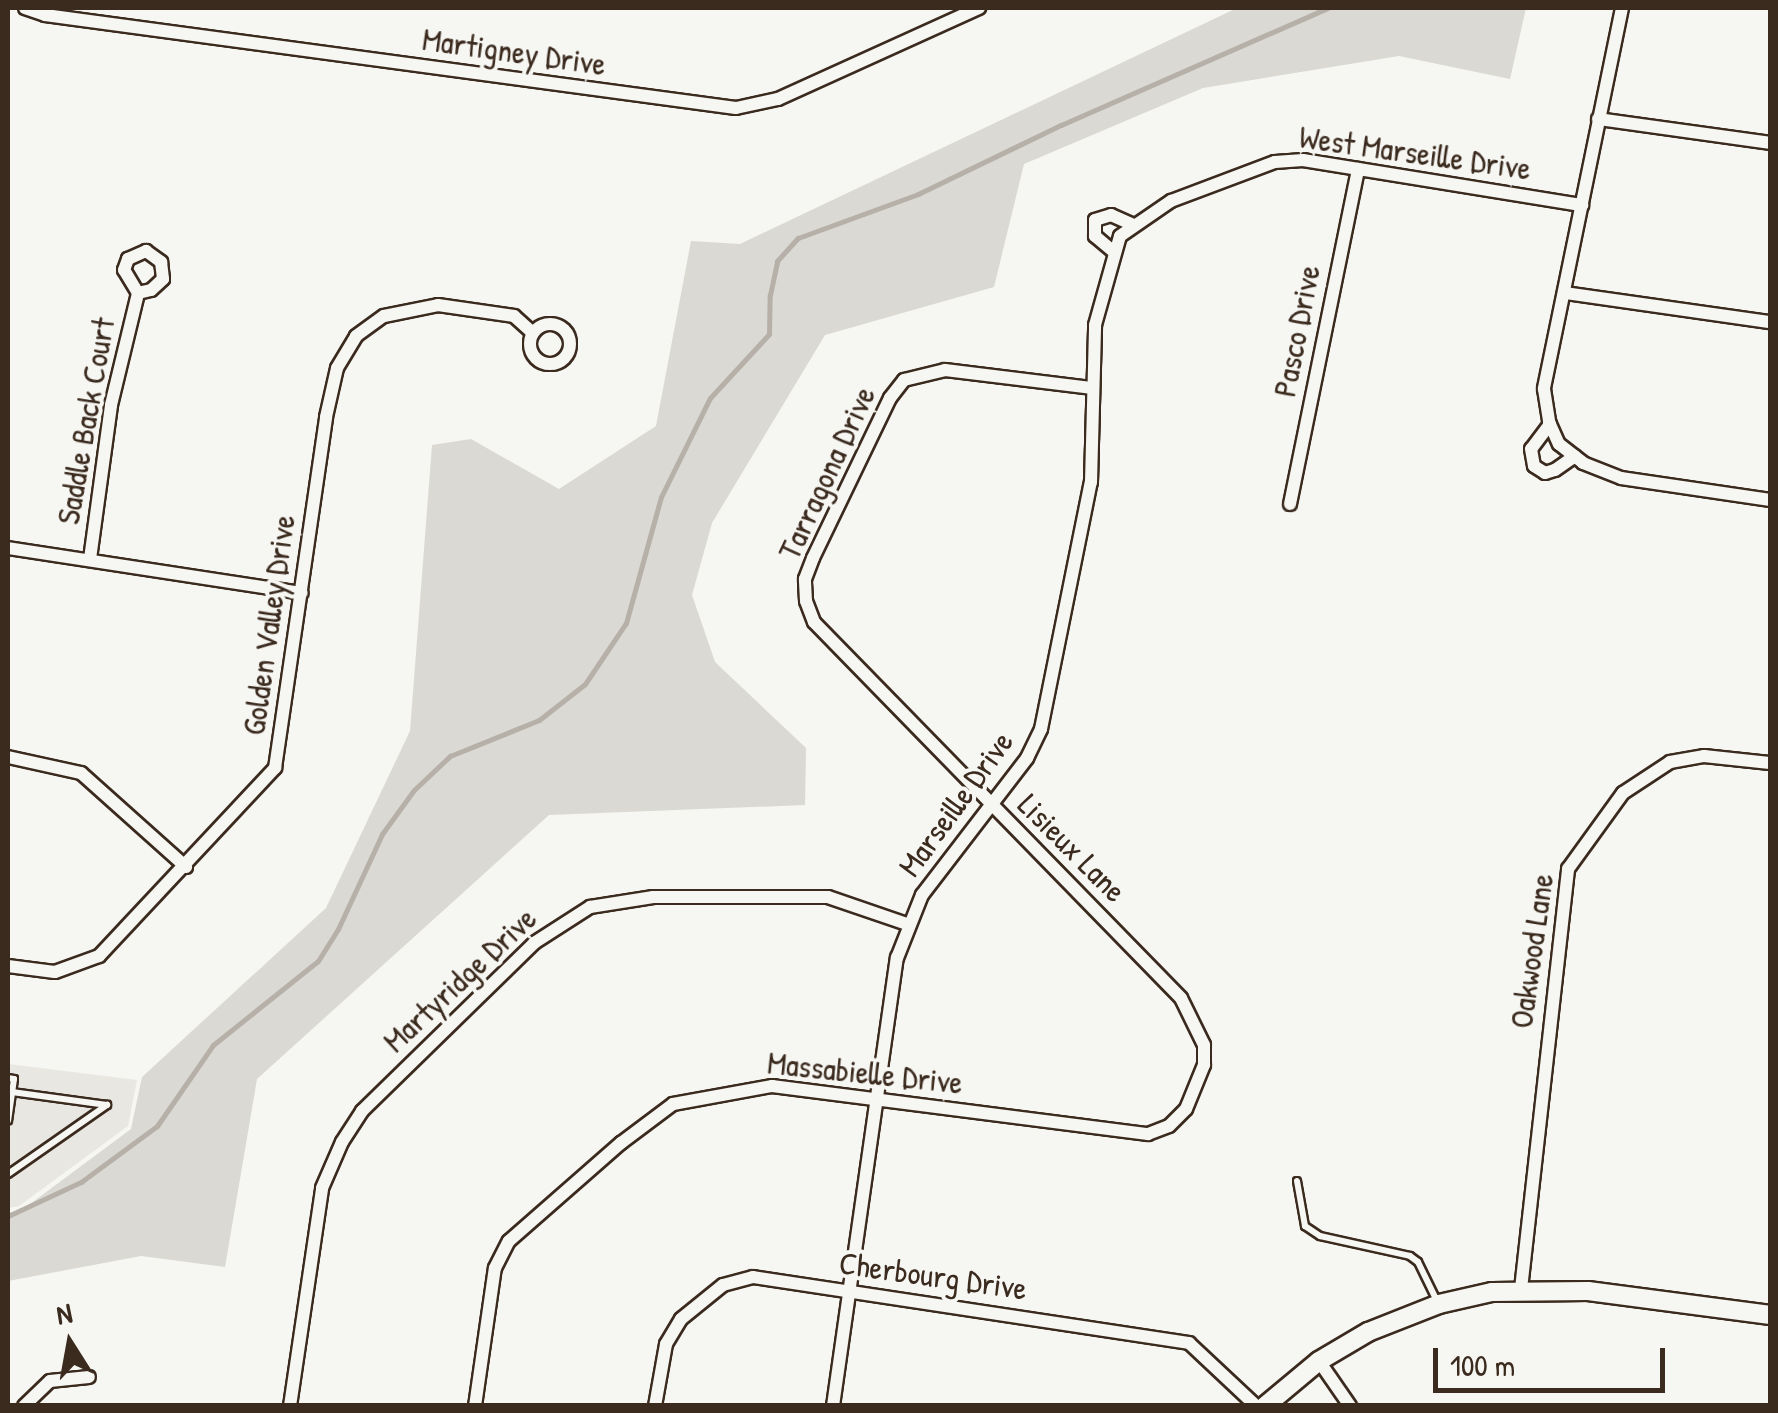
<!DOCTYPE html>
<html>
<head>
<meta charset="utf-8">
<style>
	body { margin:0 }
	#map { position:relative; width:1778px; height:1413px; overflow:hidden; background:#f6f6f2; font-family:"Patrick Hand",sans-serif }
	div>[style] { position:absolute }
	.built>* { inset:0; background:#e8e7e2 }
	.green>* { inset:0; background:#dad9d3 }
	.stream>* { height:5px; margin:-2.5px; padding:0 2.5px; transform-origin:2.5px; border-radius:2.5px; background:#b6b0a9 }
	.roads { filter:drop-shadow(2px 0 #3b2a1e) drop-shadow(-2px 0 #3b2a1e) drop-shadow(0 2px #3b2a1e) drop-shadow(0 -2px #3b2a1e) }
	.lane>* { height:6px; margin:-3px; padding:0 3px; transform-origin:3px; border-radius:3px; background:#f6f6f2 }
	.street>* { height:12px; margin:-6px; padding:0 6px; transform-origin:6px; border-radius:6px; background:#f6f6f2 }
	.street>.ring { margin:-6px; padding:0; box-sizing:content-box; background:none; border:12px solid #f6f6f2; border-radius:50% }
	.secondary>* { height:18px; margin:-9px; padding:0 9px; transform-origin:9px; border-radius:9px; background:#f6f6f2 }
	span { translate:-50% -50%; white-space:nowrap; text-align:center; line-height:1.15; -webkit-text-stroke:8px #f6f6f2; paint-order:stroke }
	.street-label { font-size:32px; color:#3b2a1e }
	.frame { position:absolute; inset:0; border:10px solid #3b2a1e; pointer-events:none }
	.north { position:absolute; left:20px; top:1293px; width:100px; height:100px; -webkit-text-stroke:8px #f6f6f2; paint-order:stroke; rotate:349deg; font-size:28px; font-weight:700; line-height:40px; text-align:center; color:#3b2a1e }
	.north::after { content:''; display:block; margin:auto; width:35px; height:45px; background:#3b2a1e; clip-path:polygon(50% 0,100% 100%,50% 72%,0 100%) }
	.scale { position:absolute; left:1433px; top:1348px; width:232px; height:45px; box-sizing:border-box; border:5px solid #3b2a1e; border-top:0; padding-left:12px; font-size:30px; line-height:35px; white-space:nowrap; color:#3b2a1e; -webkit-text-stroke:8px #f6f6f2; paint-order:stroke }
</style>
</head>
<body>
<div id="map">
	<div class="built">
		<div style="clip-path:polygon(8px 1064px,137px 1080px,128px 1126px,19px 1206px,8px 1208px)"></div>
	</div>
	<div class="green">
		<div style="clip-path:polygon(1237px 8px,1526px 8px,1510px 79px,1399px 56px,1203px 88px,1024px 164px,994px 287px,825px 335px,712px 523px,692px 595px,715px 662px,806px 748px,805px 805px,549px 815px,257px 1079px,225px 1267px,141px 1256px,8px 1281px,8px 1213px,22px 1210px,131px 1129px,142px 1077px,326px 908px,410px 731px,432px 445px,471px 439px,559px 489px,656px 426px,691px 241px,740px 244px)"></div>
	</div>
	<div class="stream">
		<div style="left:8px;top:1216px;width:81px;rotate:-25deg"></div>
		<div style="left:81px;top:1182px;width:94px;rotate:-36.4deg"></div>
		<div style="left:157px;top:1126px;width:98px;rotate:-55.3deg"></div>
		<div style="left:213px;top:1045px;width:134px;rotate:-38.7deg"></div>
		<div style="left:318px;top:961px;width:38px;rotate:-58deg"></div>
		<div style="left:338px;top:929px;width:105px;rotate:-65.1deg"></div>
		<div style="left:382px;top:834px;width:54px;rotate:-54deg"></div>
		<div style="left:414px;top:790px;width:50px;rotate:-43.4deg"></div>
		<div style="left:450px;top:756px;width:96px;rotate:-22deg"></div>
		<div style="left:539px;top:720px;width:58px;rotate:-38deg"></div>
		<div style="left:585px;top:684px;width:73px;rotate:-56.1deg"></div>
		<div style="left:626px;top:623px;width:131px;rotate:-74.5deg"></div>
		<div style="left:661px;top:497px;width:110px;rotate:-63.7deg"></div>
		<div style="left:710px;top:398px;width:87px;rotate:-47.3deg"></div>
		<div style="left:769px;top:334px;width:39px;rotate:-89deg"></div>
		<div style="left:770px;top:295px;width:35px;rotate:-78deg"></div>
		<div style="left:777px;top:261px;width:31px;rotate:-48deg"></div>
		<div style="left:798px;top:238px;width:128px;rotate:-20.1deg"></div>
		<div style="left:918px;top:194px;width:159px;rotate:-25.8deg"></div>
		<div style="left:1061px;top:125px;width:292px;rotate:-23.7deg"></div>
	</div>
	<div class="roads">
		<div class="lane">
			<div style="left:8px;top:1078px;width:6px;rotate:9deg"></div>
			<div style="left:14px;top:1079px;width:42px;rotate:98.1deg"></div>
			<div style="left:8px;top:1174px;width:121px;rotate:-34.9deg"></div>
			<div style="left:107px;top:1105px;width:96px;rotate:-172.2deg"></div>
			<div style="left:1297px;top:1181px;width:46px;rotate:79.9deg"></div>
			<div style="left:1305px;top:1226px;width:18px;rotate:34deg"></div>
			<div style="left:1320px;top:1236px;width:92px;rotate:12.5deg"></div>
			<div style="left:1410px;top:1256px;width:10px;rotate:37deg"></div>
			<div style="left:1418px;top:1262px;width:46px;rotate:64deg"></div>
		</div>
		<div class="street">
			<div style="left:25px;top:8px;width:21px;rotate:19deg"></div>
			<div style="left:45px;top:15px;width:697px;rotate:7.67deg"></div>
			<div style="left:736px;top:108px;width:43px;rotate:-12.1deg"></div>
			<div style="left:778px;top:99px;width:221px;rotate:-24.4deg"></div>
			<div style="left:1622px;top:8px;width:389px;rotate:101.6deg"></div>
			<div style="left:1544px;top:389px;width:33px;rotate:81deg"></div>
			<div style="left:1549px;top:422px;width:24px;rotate:66deg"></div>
			<div style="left:1559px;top:444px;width:31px;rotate:38deg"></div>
			<div style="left:1583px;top:463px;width:41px;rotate:21.5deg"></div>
			<div style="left:1621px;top:478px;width:151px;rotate:8.4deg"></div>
			<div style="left:1598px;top:119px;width:174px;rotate:7.9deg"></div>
			<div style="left:1114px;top:252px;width:25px;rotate:-140deg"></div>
			<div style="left:1095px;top:236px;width:16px;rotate:-90deg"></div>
			<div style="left:1095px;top:220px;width:17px;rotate:-17deg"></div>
			<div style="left:1111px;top:215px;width:24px;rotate:24deg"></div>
			<div style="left:1565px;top:293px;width:207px;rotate:8.1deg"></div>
			<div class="ring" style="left:530px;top:324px;width:28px;height:28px"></div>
			<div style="left:1550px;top:424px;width:31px;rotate:127deg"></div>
			<div style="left:1531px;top:449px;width:17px;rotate:80deg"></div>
			<div style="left:1534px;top:466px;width:13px;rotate:32deg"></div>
			<div style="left:1545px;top:473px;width:10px;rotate:-17deg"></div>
			<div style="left:1555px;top:470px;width:24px;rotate:-35deg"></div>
			<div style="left:1290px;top:504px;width:342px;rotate:-78.5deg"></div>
			<div style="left:8px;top:548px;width:297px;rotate:8.7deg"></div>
			<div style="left:90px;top:559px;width:155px;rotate:-82.2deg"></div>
			<div style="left:111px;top:405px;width:115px;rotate:-76.4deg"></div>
			<div style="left:138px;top:293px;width:27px;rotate:-121deg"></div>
			<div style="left:124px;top:270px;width:12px;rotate:-70deg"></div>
			<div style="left:128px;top:259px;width:20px;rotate:-24deg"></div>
			<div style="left:146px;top:251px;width:19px;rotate:36deg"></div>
			<div style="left:161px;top:262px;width:17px;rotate:83deg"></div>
			<div style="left:163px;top:279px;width:16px;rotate:137deg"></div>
			<div style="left:151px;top:290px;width:13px;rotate:167deg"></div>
			<div style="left:8px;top:757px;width:75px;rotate:12.4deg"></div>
			<div style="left:81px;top:773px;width:141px;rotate:41.8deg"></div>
			<div style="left:8px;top:966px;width:47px;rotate:7.3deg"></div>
			<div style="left:55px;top:972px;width:47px;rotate:-20deg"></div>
			<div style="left:99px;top:956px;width:258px;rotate:-46.9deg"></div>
			<div style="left:275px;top:768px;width:355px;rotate:-81.7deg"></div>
			<div style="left:326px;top:417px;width:50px;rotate:-77.3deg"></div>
			<div style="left:337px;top:368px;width:37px;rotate:-59deg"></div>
			<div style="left:356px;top:336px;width:34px;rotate:-36deg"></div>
			<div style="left:384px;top:316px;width:55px;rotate:-11.5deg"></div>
			<div style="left:438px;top:305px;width:77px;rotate:8.2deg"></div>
			<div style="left:514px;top:316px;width:25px;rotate:42deg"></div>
			<div style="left:1521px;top:1289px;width:423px;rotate:-83.6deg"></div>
			<div style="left:1568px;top:869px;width:94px;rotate:-54.1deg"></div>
			<div style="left:1623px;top:793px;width:56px;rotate:-33.4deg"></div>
			<div style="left:1670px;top:762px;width:35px;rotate:-10deg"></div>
			<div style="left:1704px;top:756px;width:66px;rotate:6.1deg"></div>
			<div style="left:1319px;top:1361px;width:55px;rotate:55.4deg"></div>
			<div style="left:24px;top:1406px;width:36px;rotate:-44deg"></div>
			<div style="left:50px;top:1381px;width:39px;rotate:-6deg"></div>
			<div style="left:290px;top:1406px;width:220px;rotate:-81.6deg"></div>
			<div style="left:322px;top:1188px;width:50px;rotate:-66.5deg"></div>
			<div style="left:342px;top:1142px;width:37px;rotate:-57deg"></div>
			<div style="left:362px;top:1111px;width:240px;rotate:-44.3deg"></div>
			<div style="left:534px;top:943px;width:67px;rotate:-32.7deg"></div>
			<div style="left:590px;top:907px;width:64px;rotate:-9deg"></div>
			<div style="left:653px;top:897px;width:175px"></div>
			<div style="left:828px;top:897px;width:83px;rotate:18.9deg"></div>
			<div style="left:475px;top:1406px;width:139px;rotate:-81.8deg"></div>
			<div style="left:495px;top:1268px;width:30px;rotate:-63deg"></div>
			<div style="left:509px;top:1241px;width:149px;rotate:-41.2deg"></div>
			<div style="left:621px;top:1143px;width:65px;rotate:-36.9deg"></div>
			<div style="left:673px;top:1104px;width:101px;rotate:-10.3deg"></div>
			<div style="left:772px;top:1086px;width:379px;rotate:7.3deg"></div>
			<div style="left:1148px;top:1134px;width:22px;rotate:-21deg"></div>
			<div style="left:1169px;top:1126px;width:24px;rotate:-45deg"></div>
			<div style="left:1186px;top:1109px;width:48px;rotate:-67.8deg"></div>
			<div style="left:1204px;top:1065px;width:20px;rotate:-90deg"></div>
			<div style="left:1204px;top:1045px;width:52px;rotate:-116.1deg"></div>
			<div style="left:1181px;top:998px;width:525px;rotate:-134.31deg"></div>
			<div style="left:814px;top:622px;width:22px;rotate:-111deg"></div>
			<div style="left:806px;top:601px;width:22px;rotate:-93deg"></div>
			<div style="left:805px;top:579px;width:22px;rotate:-69deg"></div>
			<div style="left:813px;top:558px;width:178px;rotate:-64.3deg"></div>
			<div style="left:890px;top:398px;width:23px;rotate:-52deg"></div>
			<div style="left:904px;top:380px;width:42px;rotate:-13.7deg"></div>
			<div style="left:945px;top:370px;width:147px;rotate:7deg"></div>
			<div style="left:655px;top:1406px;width:63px;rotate:-79.9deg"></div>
			<div style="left:666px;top:1344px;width:29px;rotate:-59deg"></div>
			<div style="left:681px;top:1319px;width:54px;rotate:-39deg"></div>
			<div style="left:723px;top:1285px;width:31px;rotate:-15deg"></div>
			<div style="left:753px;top:1277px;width:441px;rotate:8.6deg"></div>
			<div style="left:1189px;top:1343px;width:92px;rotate:43.2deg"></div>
			<div style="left:833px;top:1406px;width:453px;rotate:-81.9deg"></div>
			<div style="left:897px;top:958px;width:68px;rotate:-68.4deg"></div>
			<div style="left:922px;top:895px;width:173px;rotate:-52.5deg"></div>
			<div style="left:1027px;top:758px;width:32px;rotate:-64deg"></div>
			<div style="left:1041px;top:729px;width:252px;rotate:-78.6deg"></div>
			<div style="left:1091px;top:482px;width:157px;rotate:-88.5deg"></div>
			<div style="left:1095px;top:325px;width:92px;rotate:-74.3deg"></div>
			<div style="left:1120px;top:236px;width:62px;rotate:-34.5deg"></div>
			<div style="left:1171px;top:201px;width:111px;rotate:-20.6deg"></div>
			<div style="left:1275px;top:162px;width:28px;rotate:-4deg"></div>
			<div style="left:1303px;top:160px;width:283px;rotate:9.2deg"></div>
		</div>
		<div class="secondary">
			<div style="left:1265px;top:1406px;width:70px;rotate:-39.8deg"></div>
			<div style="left:1319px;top:1361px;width:57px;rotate:-30.6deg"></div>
			<div style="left:1368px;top:1332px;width:76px;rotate:-21.5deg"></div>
			<div style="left:1439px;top:1304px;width:54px;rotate:-12.8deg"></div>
			<div style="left:1492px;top:1292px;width:96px;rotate:-0.6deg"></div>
			<div style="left:1588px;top:1291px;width:184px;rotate:7.5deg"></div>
		</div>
	</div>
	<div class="street-label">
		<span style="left:514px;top:52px;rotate:8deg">Martigney Drive</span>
		<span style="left:1415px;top:153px;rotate:8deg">West Marseille Drive</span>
		<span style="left:1297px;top:331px;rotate:-79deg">Pasco Drive</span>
		<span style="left:86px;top:421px;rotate:-80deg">Saddle Back Court</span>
		<span style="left:827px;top:473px;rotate:-65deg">Tarragona Drive</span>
		<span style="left:269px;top:625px;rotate:-82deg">Golden Valley Drive</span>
		<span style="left:956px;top:804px;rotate:-54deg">Marseille Drive</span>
		<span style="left:1072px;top:848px;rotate:45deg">Lisieux Lane</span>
		<span style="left:1532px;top:951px;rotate:-82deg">Oakwood Lane</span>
		<span style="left:460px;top:980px;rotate:-43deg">Martyridge Drive</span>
		<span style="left:865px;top:1073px;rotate:6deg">Massabielle Drive</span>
		<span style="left:933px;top:1276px;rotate:8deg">Cherbourg Drive</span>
	</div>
	<div class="frame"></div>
	<div class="north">N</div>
	<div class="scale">100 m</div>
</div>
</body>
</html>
